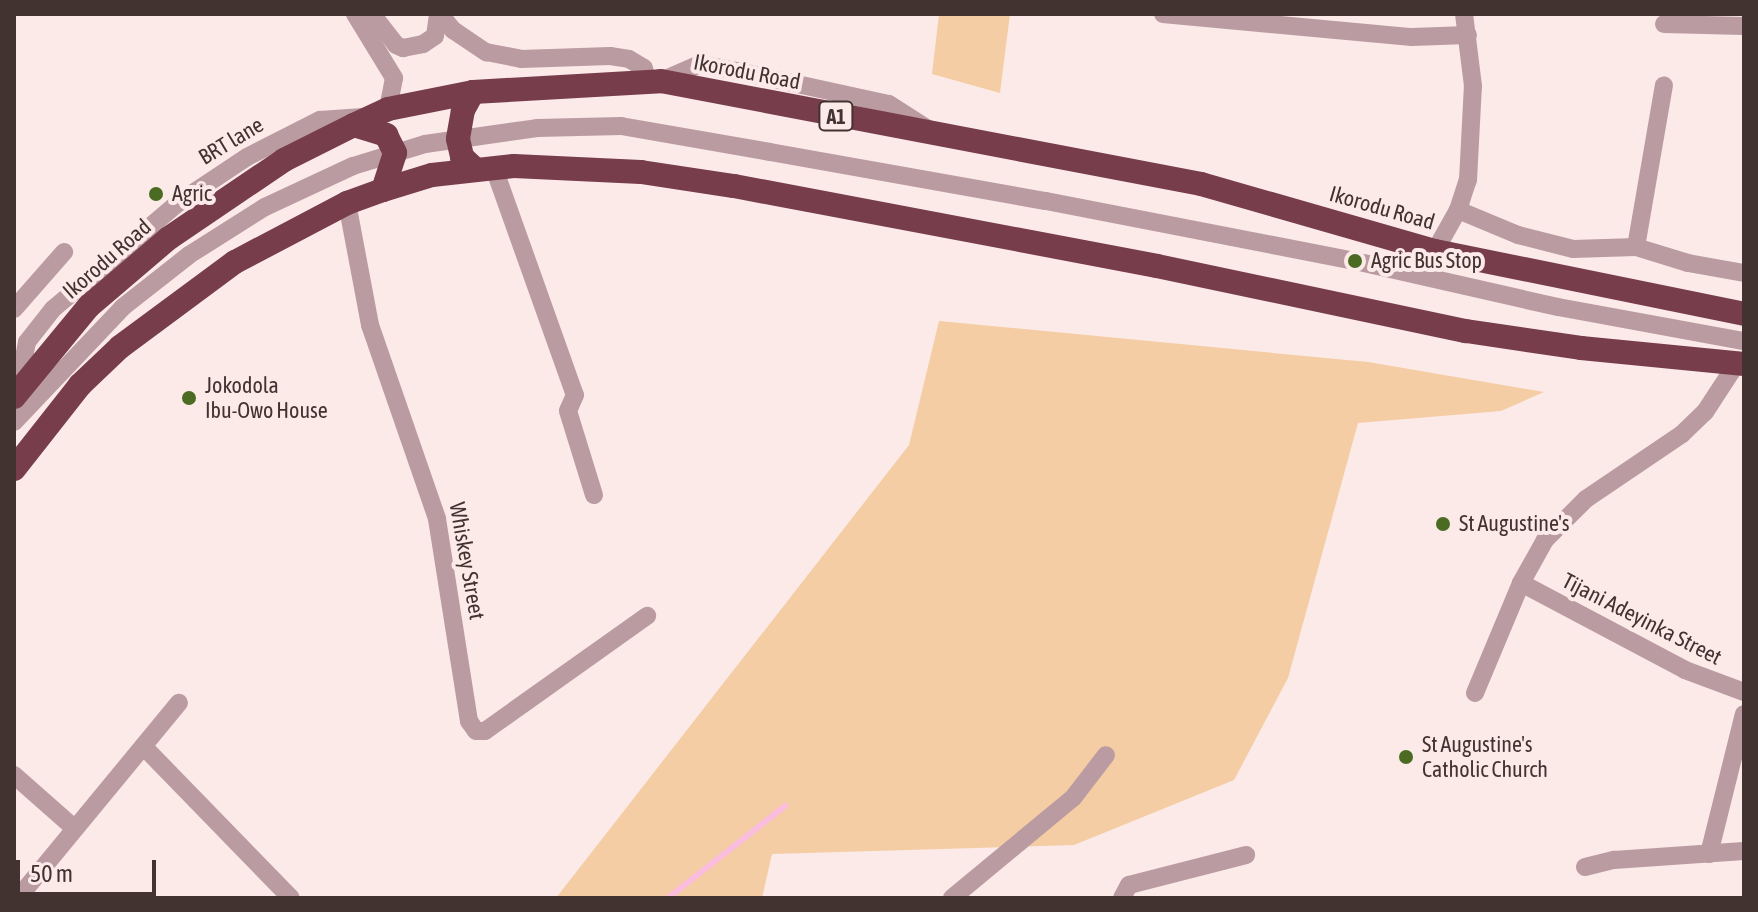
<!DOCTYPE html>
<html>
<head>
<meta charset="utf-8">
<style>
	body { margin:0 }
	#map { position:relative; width:1758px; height:912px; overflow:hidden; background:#fbeae8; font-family:"Asap Condensed",sans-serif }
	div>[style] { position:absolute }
	.green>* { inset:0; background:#f4cda4 }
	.stream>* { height:6px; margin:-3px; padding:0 3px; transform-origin:3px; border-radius:3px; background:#fabdde }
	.minor>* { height:18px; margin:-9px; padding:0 9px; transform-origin:9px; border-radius:9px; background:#ba9ba1 }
	.highway>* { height:24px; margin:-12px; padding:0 12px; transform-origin:12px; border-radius:12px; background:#773d4b }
	.dots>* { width:22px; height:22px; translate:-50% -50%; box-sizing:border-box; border:4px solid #fbeae8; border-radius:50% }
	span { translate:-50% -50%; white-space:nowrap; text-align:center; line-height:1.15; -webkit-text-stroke:8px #fbeae8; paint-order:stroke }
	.shield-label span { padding:2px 6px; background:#fbeae8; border:2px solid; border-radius:6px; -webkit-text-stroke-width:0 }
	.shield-label { font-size:20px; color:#423230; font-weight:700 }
	.street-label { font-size:22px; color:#423230 }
	.poi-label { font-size:22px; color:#423230 }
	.left { translate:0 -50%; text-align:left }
	.frame { position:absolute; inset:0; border:16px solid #423230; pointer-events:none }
	.scale { position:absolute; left:16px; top:860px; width:140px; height:36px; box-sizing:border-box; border:4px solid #423230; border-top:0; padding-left:10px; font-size:24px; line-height:28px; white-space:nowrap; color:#423230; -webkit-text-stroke:6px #fbeae8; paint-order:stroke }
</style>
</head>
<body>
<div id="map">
	<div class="green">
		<div style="clip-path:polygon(939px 14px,1010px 14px,1000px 93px,932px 74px)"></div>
		<div style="clip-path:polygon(939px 321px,1368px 362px,1544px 392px,1501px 411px,1358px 423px,1288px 678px,1234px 780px,1074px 845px,772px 854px,762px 898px,556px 898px,909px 445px)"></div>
	</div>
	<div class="stream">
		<div style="left:668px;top:898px;width:149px;rotate:-38.2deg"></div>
	</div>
	<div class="minor">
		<div style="left:355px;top:14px;width:75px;rotate:58.6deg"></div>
		<div style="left:394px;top:78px;width:32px;rotate:101deg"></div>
		<div style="left:372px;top:14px;width:39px;rotate:52deg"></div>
		<div style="left:396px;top:45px;width:8px;rotate:23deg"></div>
		<div style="left:403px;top:48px;width:20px;rotate:-11deg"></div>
		<div style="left:423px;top:44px;width:14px;rotate:-34deg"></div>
		<div style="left:435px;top:36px;width:22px;rotate:-82deg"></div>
		<div style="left:440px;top:14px;width:21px;rotate:51deg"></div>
		<div style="left:453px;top:30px;width:40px;rotate:34deg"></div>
		<div style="left:486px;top:52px;width:36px;rotate:11deg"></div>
		<div style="left:521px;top:59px;width:89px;rotate:-1.9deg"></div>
		<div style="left:610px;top:56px;width:19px;rotate:9deg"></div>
		<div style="left:629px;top:59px;width:17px;rotate:31deg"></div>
		<div style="left:644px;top:68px;width:14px;rotate:78deg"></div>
		<div style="left:1163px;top:14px;width:250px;rotate:5.3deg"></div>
		<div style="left:1412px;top:37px;width:56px;rotate:-2deg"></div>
		<div style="left:1664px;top:24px;width:80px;rotate:1.4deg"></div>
		<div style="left:661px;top:81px;width:43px;rotate:-23.6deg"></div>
		<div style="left:700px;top:64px;width:43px;rotate:10.8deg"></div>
		<div style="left:742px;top:72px;width:150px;rotate:12.3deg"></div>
		<div style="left:889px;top:104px;width:46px;rotate:32.7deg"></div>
		<div style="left:494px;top:168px;width:241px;rotate:70.4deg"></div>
		<div style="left:575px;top:395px;width:17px;rotate:114deg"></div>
		<div style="left:568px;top:411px;width:88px;rotate:72.8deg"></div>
		<div style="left:347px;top:203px;width:124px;rotate:79.3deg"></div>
		<div style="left:370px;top:325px;width:205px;rotate:70.9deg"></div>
		<div style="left:437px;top:519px;width:205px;rotate:81deg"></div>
		<div style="left:469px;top:721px;width:12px;rotate:55deg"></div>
		<div style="left:476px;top:731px;width:9px"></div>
		<div style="left:485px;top:731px;width:199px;rotate:-35.4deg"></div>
		<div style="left:1458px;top:210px;width:65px;rotate:22.6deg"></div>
		<div style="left:1518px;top:235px;width:57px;rotate:14.3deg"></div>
		<div style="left:1573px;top:249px;width:63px;rotate:-1.8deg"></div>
		<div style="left:1636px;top:247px;width:54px;rotate:17.1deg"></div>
		<div style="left:1688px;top:263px;width:57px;rotate:10.1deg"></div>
		<div style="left:1636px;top:247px;width:164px;rotate:-80.2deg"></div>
		<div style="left:1435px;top:251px;width:47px;rotate:-60.7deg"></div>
		<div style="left:1458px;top:210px;width:32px;rotate:-72deg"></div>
		<div style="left:1468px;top:180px;width:94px;rotate:-87deg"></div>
		<div style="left:1473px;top:86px;width:73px;rotate:-97.1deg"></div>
		<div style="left:14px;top:309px;width:76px;rotate:-48.7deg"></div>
		<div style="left:18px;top:389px;width:48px;rotate:-79.2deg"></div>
		<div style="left:27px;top:342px;width:42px;rotate:-51.8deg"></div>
		<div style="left:53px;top:309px;width:164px;rotate:-40.3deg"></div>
		<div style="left:178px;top:203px;width:83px;rotate:-33.7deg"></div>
		<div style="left:247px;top:157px;width:82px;rotate:-26.9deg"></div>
		<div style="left:320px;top:120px;width:43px;rotate:-4deg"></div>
		<div style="left:14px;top:422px;width:158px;rotate:-46.5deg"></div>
		<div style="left:123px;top:307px;width:84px;rotate:-38.2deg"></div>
		<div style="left:189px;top:255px;width:90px;rotate:-32.3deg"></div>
		<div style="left:265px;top:207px;width:97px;rotate:-25deg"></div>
		<div style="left:353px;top:166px;width:75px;rotate:-17deg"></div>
		<div style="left:425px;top:144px;width:113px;rotate:-8.1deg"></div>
		<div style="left:537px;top:128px;width:84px;rotate:-1.4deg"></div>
		<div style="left:621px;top:126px;width:151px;rotate:9.9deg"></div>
		<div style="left:770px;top:152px;width:280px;rotate:10.1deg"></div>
		<div style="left:1046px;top:201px;width:315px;rotate:11deg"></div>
		<div style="left:1355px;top:261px;width:208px;rotate:12.8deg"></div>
		<div style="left:1558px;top:307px;width:189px;rotate:10.4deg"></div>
		<div style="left:1521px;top:583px;width:186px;rotate:27.9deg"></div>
		<div style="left:1685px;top:670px;width:63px;rotate:20.4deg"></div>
		<div style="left:1475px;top:693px;width:119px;rotate:-67.3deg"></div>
		<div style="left:1521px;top:583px;width:49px;rotate:-60.8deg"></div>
		<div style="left:1545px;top:540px;width:58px;rotate:-45deg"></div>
		<div style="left:1586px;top:499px;width:116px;rotate:-34.1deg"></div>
		<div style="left:1682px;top:434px;width:32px;rotate:-44deg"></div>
		<div style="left:1705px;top:412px;width:59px;rotate:-56.9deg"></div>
		<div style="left:145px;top:748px;width:209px;rotate:45.8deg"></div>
		<div style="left:14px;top:775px;width:79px;rotate:41.4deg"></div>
		<div style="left:1709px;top:854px;width:144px;rotate:-76deg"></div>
		<div style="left:1585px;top:867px;width:30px;rotate:-14deg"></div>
		<div style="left:1614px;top:860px;width:130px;rotate:-4deg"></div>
		<div style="left:18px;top:898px;width:253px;rotate:-50.5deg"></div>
		<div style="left:952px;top:898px;width:157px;rotate:-39.6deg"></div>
		<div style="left:1073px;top:798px;width:54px;rotate:-52.5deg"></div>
		<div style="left:1122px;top:898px;width:15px;rotate:-62deg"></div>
		<div style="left:1129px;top:885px;width:121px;rotate:-14.4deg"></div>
	</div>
	<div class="highway">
		<div style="left:473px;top:92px;width:21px;rotate:119deg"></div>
		<div style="left:463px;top:110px;width:29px;rotate:100deg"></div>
		<div style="left:458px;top:139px;width:18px;rotate:77deg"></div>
		<div style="left:462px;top:157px;width:18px;rotate:43deg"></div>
		<div style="left:354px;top:125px;width:34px;rotate:17deg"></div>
		<div style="left:386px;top:135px;width:20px;rotate:63deg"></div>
		<div style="left:395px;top:153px;width:39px;rotate:108deg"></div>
		<div style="left:14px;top:397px;width:118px;rotate:-50.5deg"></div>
		<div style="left:89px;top:306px;width:105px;rotate:-40.4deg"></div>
		<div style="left:169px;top:238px;width:139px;rotate:-34.1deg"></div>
		<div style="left:284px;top:160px;width:78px;rotate:-26.6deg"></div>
		<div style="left:354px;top:125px;width:38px;rotate:-25deg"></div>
		<div style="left:388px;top:109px;width:87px;rotate:-11.3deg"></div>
		<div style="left:473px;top:92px;width:188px;rotate:-3.3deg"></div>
		<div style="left:661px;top:81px;width:550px;rotate:10.8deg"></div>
		<div style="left:1201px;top:184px;width:243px;rotate:16deg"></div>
		<div style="left:1435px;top:251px;width:315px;rotate:11.5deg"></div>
		<div style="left:14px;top:469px;width:107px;rotate:-51.8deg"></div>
		<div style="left:80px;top:385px;width:55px;rotate:-43.5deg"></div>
		<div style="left:120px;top:347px;width:143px;rotate:-36.5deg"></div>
		<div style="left:235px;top:262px;width:127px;rotate:-27.8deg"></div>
		<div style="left:347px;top:203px;width:38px;rotate:-20deg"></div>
		<div style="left:383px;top:190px;width:51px;rotate:-17deg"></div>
		<div style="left:432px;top:175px;width:82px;rotate:-6.3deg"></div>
		<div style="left:514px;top:166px;width:127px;rotate:2.7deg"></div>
		<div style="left:641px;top:172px;width:94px;rotate:8.6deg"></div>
		<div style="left:734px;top:186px;width:430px;rotate:10.7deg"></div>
		<div style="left:1157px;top:266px;width:316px;rotate:11.9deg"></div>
		<div style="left:1466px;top:331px;width:116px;rotate:8.4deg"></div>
		<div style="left:1581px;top:348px;width:164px;rotate:5.6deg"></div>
	</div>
	<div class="dots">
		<div style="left:156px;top:194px;background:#4a6b21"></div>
		<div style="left:1355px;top:261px;background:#4a6b21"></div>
		<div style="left:189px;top:398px;background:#4a6b21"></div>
		<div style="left:1443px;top:524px;background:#4a6b21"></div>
		<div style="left:1406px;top:757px;background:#4a6b21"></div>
	</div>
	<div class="shield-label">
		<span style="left:836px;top:116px">A1</span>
	</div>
	<div class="street-label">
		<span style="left:747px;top:72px;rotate:11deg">Ikorodu Road</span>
		<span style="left:231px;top:141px;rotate:-31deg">BRT lane</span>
		<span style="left:1382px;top:208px;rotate:16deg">Ikorodu Road</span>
		<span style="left:107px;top:259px;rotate:-41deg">Ikorodu Road</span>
		<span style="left:467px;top:561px;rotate:80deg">Whiskey Street</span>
		<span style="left:1642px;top:619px;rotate:27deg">Tijani Adeyinka Street</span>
	</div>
	<div class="poi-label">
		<span class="left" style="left:172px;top:194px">Agric</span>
		<span class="left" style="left:1371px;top:261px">Agric Bus Stop</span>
		<span class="left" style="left:205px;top:398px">Jokodola<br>Ibu-Owo House</span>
		<span class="left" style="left:1459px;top:524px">St Augustine's</span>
		<span class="left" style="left:1422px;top:757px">St Augustine's<br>Catholic Church</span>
	</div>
	<div class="frame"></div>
	<div class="scale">50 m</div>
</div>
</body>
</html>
